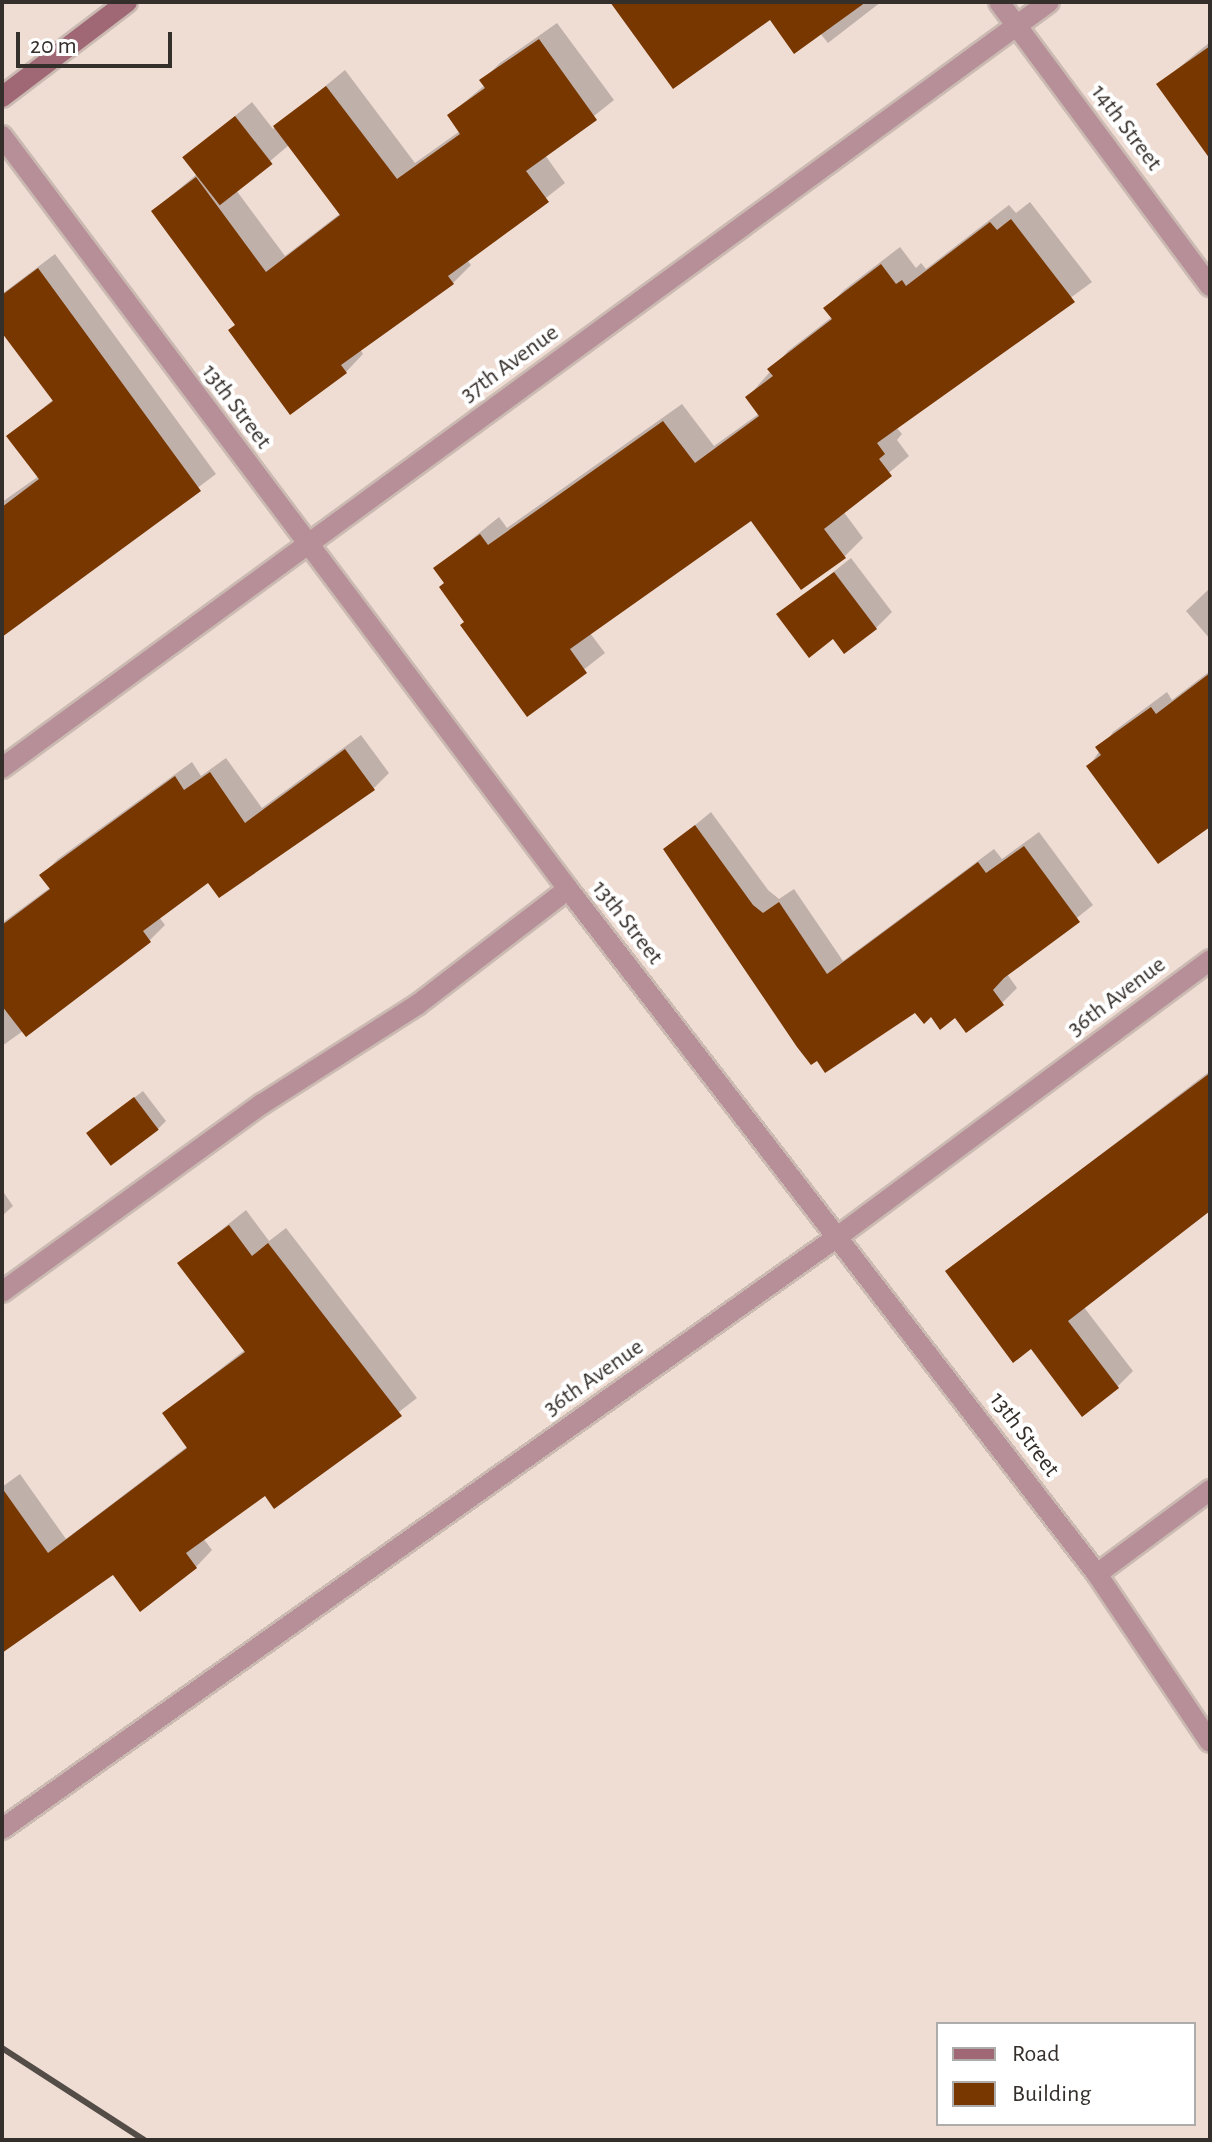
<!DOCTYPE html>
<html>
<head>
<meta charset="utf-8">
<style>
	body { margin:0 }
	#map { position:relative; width:1212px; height:2142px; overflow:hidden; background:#efddd4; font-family:"Alegreya Sans",sans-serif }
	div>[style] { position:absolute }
	.shadow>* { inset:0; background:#0003 }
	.building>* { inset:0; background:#793700; transform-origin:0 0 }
	.roads { filter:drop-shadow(2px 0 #cabab2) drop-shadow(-2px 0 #cabab2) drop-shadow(0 2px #cabab2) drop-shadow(0 -2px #cabab2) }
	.lane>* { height:20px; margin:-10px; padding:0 10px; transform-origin:10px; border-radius:10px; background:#b78f98 }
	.street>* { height:20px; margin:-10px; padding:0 10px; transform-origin:10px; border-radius:10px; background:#b78f98 }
	.secondary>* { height:20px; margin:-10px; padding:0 10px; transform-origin:10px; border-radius:10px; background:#a06774 }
	.rail>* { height:6px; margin:-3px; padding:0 3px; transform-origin:3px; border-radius:3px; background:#544c47 }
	span { translate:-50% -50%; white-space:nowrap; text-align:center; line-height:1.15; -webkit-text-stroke:8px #fff; paint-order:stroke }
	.street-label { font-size:24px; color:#352f2b }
	.frame { position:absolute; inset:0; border:4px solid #352f2b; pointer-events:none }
	.legend { position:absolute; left:936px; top:2022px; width:260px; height:104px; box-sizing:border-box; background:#fff; border:2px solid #aeacaa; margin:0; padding:10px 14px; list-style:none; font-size:24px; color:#352f2b }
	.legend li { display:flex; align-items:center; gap:16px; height:40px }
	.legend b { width:40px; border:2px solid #aeacaa }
	.scale { position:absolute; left:16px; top:32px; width:156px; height:36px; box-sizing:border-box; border:4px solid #352f2b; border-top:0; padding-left:10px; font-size:24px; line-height:28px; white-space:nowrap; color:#352f2b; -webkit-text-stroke:6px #fff; paint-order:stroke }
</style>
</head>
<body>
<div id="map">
	<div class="shadow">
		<div style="clip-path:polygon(613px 2px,881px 2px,828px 43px,820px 33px,770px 17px)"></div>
		<div style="clip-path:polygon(evenodd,557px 23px,614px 100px,545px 155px,565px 183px,467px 260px,471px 265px,453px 283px,360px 349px,363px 354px,346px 372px,237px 324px,153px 211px,197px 174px,185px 157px,252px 102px,273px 129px,345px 70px,415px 163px,460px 131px,449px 115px,485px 85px,482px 81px,500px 63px,557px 23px,289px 145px,341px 213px,285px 256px,236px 190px,289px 145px)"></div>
		<div style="clip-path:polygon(1210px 42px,1210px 156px,1159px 84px)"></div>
		<div style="clip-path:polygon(1030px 202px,1092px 282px,896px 427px,902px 434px,897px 440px,909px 456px,843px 511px,863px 538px,844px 557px,751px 518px,590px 633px,605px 653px,527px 714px,436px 568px,499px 517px,507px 528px,682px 404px,714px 446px,760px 413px,748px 397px,788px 351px,832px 317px,826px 308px,844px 290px,900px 247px,916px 268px,921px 263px,926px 269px,1009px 205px,1016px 213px)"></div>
		<div style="clip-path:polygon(55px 254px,216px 474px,2px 635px,2px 502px,39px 476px,9px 436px,54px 399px,2px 330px,2px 294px)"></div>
		<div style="clip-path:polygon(851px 558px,892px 612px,876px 628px,833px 637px,779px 615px)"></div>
		<div style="clip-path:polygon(1210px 588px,1210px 639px,1186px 611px)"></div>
		<div style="clip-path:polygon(1210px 671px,1210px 808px,1089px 766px,1113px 732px,1167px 692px,1172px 700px)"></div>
		<div style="clip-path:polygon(361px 735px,389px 773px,374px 788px,209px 881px,159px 917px,165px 925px,149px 941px,2px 1046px,2px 923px,51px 887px,42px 875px,58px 859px,192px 762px,201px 776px,226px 758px,262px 808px)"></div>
		<div style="clip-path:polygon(711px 812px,768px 890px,779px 899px,794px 889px,843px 961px,994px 849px,1002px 859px,1039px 832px,1093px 905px,1007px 974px,1017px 988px,1002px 1003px,955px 1015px,916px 1010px,826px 1070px,666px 849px)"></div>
		<div style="clip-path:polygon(1210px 1071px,1210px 1208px,1083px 1306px,1133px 1371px,1117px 1387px,947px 1272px)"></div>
		<div style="clip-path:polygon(143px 1091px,166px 1121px,158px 1129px,97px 1126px)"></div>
		<div style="clip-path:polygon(2px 1190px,13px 1206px,2px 1216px)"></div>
		<div style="clip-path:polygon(246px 1210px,269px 1241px,286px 1228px,417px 1398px,275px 1507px,265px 1493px,203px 1538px,212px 1550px,196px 1567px,113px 1573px,2px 1651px,2px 1487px,20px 1474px,66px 1539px,188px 1446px,164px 1413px,246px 1349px,180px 1263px)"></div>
	</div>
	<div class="building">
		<div style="clip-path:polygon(610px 2px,866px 2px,794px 54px,770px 20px,673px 89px)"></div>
		<div style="clip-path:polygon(539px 39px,597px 120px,526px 171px,549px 202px,448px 276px,454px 284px,341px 365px,347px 373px,290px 415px,228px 330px,235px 325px,151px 211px,196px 177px,266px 272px,340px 215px,273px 126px,326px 86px,397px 179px,460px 134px,447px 115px,485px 88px,479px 80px)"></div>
		<div style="clip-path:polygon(1210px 46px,1210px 159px,1156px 84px)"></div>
		<div style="left:235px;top:116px;width:61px;height:67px;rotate:52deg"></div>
		<div style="clip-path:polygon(1011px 219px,1075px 302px,877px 443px,885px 454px,879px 459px,892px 476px,824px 529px,846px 558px,801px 590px,751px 521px,570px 649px,587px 673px,527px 717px,460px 625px,464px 622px,439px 587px,444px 583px,433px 568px,480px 534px,488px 545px,663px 421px,695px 463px,759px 416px,745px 397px,773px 376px,767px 369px,832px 319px,823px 308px,881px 264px,896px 284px,902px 280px,906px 286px,990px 222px,997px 230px)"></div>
		<div style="clip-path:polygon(38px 268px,201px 491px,2px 637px,2px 507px,39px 479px,6px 436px,53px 401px,2px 333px,2px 295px)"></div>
		<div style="clip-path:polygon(834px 572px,877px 629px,844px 654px,833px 639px,809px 658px,776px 614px)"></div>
		<div style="clip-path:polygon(1210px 673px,1210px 827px,1158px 864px,1086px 766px,1101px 755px,1095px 747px,1151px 707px,1156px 714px)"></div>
		<div style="clip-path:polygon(345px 749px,375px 790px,219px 898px,208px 883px,143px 931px,151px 942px,26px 1037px,2px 1006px,2px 925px,50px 889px,39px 875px,175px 776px,184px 790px,210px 772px,245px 823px)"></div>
		<div style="clip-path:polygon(695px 825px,753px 905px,763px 913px,779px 902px,827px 974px,978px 862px,986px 873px,1024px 846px,1080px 922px,1004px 978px,993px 990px,1004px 1005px,966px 1033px,955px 1018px,940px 1030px,931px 1017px,924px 1024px,915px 1013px,825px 1073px,817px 1061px,811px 1065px,797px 1047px,663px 849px)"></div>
		<div style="clip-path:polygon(1210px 1073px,1210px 1211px,1068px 1321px,1119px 1388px,1082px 1417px,1031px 1349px,1013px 1363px,945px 1271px)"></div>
		<div style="left:134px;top:1097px;width:41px;height:60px;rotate:53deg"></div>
		<div style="clip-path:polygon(229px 1225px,252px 1256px,268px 1243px,402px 1416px,274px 1509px,265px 1496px,186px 1553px,197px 1568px,140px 1612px,113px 1575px,2px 1653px,2px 1488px,48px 1553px,187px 1448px,162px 1413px,245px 1352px,177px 1263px)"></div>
	</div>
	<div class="roads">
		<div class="lane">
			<div style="left:2px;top:1292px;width:321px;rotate:-35.9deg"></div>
			<div style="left:262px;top:1104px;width:184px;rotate:-32.6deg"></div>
			<div style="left:417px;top:1005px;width:190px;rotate:-37.5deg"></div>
		</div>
		<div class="street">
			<div style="left:999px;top:2px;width:354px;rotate:53.4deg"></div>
			<div style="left:2px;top:136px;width:942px;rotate:53.07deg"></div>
			<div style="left:568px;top:889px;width:865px;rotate:52.32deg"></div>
			<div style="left:1097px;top:1574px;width:202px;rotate:56.1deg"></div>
			<div style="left:2px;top:768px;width:1297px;rotate:-36.19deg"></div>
			<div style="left:1097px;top:1574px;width:141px;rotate:-36.6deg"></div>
			<div style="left:2px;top:1829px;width:1027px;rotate:-35.33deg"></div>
			<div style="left:840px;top:1235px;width:461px;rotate:-36.6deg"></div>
		</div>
		<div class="secondary">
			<div style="left:2px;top:97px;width:157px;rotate:-37.2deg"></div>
		</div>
	</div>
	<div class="rail">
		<div style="left:2px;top:2048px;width:169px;rotate:32.9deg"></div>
	</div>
	<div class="street-label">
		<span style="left:1126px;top:128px;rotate:53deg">14th Street</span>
		<span style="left:510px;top:364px;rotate:-36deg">37th Avenue</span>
		<span style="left:236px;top:407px;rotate:53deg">13th Street</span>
		<span style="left:627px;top:923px;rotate:52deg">13th Street</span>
		<span style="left:1117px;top:997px;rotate:-37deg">36th Avenue</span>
		<span style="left:594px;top:1378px;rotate:-35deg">36th Avenue</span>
		<span style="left:1024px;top:1435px;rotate:53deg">13th Street</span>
	</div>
	<div class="frame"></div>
	<ul class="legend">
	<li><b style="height:10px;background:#a06774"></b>Road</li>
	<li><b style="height:22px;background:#793700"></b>Building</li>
	</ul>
	<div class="scale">20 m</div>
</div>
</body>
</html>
